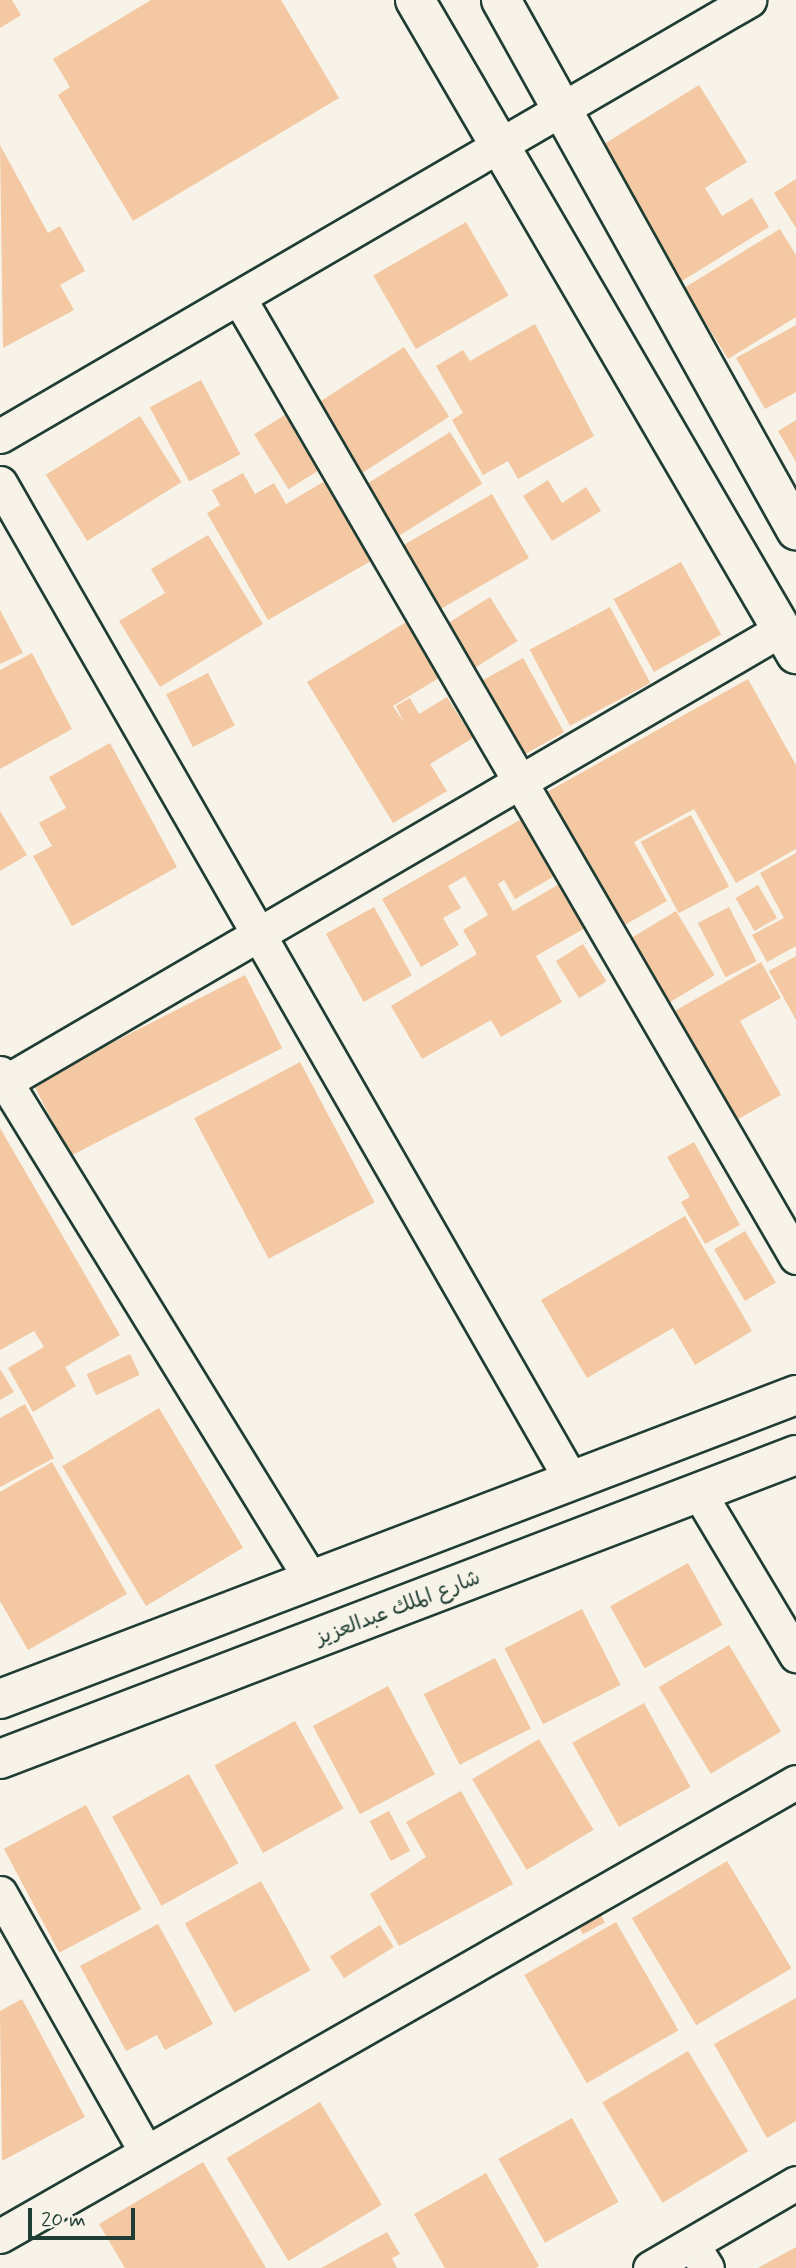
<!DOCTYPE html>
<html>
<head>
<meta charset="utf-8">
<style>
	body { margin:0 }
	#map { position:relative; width:796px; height:2268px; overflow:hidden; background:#f7f3e8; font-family:Mynerve,"Playpen Sans Arabic",sans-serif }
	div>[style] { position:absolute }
	.building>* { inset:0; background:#f3c8a2; transform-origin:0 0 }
	.roads { filter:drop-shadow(2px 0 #1f3d34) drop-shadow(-2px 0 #1f3d34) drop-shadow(0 2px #1f3d34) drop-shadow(0 -2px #1f3d34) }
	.street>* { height:33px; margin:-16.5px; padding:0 16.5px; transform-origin:16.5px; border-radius:16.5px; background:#f7f3e8 }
	.secondary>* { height:38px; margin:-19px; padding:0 19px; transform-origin:19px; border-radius:19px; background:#f7f3e8 }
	span { translate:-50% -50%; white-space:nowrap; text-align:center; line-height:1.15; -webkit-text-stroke:5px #f7f3e8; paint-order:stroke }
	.street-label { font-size:21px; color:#1f3d34 }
	.scale { position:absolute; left:28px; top:2208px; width:107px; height:32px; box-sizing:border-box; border:4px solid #1f3d34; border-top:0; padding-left:9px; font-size:21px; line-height:24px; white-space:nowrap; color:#1f3d34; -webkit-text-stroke:5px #f7f3e8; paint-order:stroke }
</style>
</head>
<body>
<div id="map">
	<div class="building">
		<div style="clip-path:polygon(0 0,12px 0,21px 15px,0 28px)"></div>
		<div style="clip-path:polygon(151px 0,281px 0,339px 98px,133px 221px,58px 95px,70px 87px,53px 59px)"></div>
		<div style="clip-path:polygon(699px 85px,747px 162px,705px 188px,722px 216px,752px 198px,769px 227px,682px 281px,601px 146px)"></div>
		<div style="clip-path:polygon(0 145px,48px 233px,60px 226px,85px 271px,60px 285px,74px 310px,3px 348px)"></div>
		<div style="clip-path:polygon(796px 179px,796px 228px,774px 193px)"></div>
		<div style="left:466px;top:222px;width:85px;height:107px;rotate:60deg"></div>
		<div style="clip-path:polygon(780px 229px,796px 255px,796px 317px,728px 359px,684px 288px)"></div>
		<div style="clip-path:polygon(535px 324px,594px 436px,518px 479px,508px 461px,483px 475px,452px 420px,463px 413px,436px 366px,463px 350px,470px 361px)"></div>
		<div style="clip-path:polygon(796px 325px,796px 392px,765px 409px,736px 358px)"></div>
		<div style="left:404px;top:347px;width:83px;height:116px;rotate:57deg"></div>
		<div style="left:201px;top:380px;width:84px;height:58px;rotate:62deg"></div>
		<div style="left:288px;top:413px;width:65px;height:40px;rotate:58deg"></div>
		<div style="left:140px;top:416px;width:78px;height:111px;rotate:58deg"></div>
		<div style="clip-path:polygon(796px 420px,796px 462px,778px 431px)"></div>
		<div style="left:450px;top:432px;width:61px;height:111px;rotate:58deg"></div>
		<div style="clip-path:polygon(243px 473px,255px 494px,274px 483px,286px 504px,325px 481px,371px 561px,268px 620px,207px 513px,220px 505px,212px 490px)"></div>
		<div style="clip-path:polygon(548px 480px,562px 503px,586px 487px,601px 511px,552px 541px,523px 496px)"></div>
		<div style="left:492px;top:494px;width:74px;height:115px;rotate:60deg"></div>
		<div style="clip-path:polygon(208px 535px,263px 624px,160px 687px,119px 621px,165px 593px,151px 569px)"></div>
		<div style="left:681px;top:562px;width:83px;height:77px;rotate:61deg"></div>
		<div style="left:490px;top:597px;width:52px;height:60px;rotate:58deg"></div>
		<div style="left:610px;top:607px;width:86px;height:91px;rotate:62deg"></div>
		<div style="clip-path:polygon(0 610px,23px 653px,0 664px)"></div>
		<div style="clip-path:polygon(408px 621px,442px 676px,393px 706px,404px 723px,396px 706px,410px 698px,419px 714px,447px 697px,473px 738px,430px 764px,447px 791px,393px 823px,307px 682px)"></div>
		<div style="clip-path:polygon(32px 653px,72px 729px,0 769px,0 670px)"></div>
		<div style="left:523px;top:658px;width:85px;height:61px;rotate:61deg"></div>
		<div style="left:208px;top:673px;width:59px;height:47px;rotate:63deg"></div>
		<div style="clip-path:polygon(748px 679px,796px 765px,796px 849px,736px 883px,694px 809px,634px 842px,667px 901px,616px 930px,540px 796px)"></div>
		<div style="clip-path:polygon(110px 743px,177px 867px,72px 926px,33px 856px,52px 846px,39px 823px,66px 808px,49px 777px)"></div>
		<div style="clip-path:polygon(0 811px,27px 855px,0 871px)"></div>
		<div style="left:691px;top:815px;width:81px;height:57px;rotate:62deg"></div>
		<div style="clip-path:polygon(525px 817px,558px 874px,515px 899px,504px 880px,498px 884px,513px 911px,561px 883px,587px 927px,536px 956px,562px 1002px,501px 1037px,491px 1020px,422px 1059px,391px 1006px,477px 954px,463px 930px,488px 915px,465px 876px,448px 886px,461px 908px,443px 918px,459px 945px,421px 967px,382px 899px)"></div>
		<div style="clip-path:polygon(796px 853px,796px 946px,767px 962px,752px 935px,784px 918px,760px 873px)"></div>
		<div style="left:758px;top:885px;width:38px;height:26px;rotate:60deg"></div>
		<div style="left:374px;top:907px;width:78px;height:55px;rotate:61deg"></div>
		<div style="left:729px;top:907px;width:61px;height:35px;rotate:63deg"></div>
		<div style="left:676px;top:911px;width:75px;height:59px;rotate:59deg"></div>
		<div style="left:583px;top:944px;width:44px;height:32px;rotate:58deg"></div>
		<div style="clip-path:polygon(796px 956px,796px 1020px,769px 971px)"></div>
		<div style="clip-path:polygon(761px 962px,781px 998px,740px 1021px,781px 1095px,726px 1126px,664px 1017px)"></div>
		<div style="left:245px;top:975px;width:82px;height:238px;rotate:63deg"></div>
		<div style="left:300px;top:1062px;width:159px;height:120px;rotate:62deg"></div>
		<div style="clip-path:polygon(0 1128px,120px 1335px,65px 1367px,76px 1386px,33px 1412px,8px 1368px,44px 1347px,34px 1331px,0 1350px)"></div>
		<div style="clip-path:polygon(694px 1142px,740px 1225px,705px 1244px,681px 1202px,690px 1197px,667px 1157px)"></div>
		<div style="clip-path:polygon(685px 1216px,752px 1331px,695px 1365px,673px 1328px,587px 1378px,541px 1300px)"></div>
		<div style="left:745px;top:1231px;width:60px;height:36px;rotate:59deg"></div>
		<div style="left:130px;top:1354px;width:23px;height:48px;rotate:65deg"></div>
		<div style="clip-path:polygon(0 1369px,14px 1392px,0 1400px)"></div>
		<div style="clip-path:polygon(25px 1404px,54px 1458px,0 1487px,0 1418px)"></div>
		<div style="left:159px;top:1408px;width:163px;height:113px;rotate:59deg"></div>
		<div style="clip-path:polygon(52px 1462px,127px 1594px,28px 1650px,0 1601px,0 1492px)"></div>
		<div style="left:688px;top:1563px;width:71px;height:89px;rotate:61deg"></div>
		<div style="left:582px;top:1609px;width:85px;height:87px;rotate:63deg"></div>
		<div style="left:729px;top:1645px;width:101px;height:82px;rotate:59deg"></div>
		<div style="left:495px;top:1658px;width:79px;height:80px;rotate:63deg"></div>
		<div style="left:388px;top:1686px;width:100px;height:85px;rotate:62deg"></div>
		<div style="left:644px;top:1703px;width:96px;height:82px;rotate:61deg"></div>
		<div style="left:295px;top:1721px;width:100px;height:92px;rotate:61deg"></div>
		<div style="left:539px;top:1739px;width:106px;height:78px;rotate:59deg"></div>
		<div style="left:189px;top:1774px;width:102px;height:88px;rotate:61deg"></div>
		<div style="clip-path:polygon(461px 1791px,513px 1884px,399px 1946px,370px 1894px,426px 1857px,406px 1822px)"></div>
		<div style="left:86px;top:1805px;width:118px;height:93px;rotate:62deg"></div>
		<div style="left:389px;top:1811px;width:45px;height:22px;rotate:62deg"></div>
		<div style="left:727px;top:1861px;width:125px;height:111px;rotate:59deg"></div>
		<div style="left:261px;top:1881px;width:102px;height:87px;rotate:61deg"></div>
		<div style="left:595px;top:1904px;width:21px;height:25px;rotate:62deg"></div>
		<div style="left:616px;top:1922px;width:125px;height:106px;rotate:60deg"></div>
		<div style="clip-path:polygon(158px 1924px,213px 2024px,165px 2050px,157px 2035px,126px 2051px,80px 1966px)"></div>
		<div style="left:380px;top:1925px;width:26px;height:59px;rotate:58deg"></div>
		<div style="clip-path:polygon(796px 1998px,796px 2121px,767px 2138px,714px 2044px)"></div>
		<div style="clip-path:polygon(22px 1999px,85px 2117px,2px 2161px,0 2011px)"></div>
		<div style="left:688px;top:2051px;width:117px;height:100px;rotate:59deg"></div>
		<div style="left:320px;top:2102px;width:120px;height:109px;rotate:59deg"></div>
		<div style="left:572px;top:2118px;width:96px;height:84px;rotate:61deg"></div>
		<div style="clip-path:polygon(203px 2162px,266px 2268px,125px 2268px,99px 2224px)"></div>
		<div style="clip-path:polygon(486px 2173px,539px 2266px,536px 2268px,445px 2268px,414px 2214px)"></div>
		<div style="clip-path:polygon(387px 2232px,400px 2254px,392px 2258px,397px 2268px,321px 2268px)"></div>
		<div style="clip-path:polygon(796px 2247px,796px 2268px,758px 2268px)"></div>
	</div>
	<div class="roads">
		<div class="street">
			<div style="left:239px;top:298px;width:1109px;rotate:59.85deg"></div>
			<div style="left:0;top:436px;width:867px;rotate:-30.2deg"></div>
			<div style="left:0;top:483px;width:1147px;rotate:60.19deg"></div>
			<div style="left:0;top:1073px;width:596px;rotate:58.44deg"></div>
			<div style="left:0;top:1085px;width:905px;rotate:-30.25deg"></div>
			<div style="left:699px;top:1493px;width:189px;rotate:59.1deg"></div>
			<div style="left:0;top:1893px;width:297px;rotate:60.6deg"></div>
			<div style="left:0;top:2236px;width:916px;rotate:-29.7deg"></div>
			<div style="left:692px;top:2244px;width:28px;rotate:58deg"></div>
			<div style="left:650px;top:2268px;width:169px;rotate:-30.2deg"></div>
		</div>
		<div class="secondary">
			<div style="left:415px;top:0;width:757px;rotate:59.78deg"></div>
			<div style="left:501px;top:0;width:607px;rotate:60.9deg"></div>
			<div style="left:0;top:1699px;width:852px;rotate:-20.9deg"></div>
			<div style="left:0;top:1759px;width:852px;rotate:-20.9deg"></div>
		</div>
	</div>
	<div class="street-label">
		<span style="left:398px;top:1608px;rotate:-21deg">شارع الملك عبدالعزيز</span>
	</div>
	<div class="scale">20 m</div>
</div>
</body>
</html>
